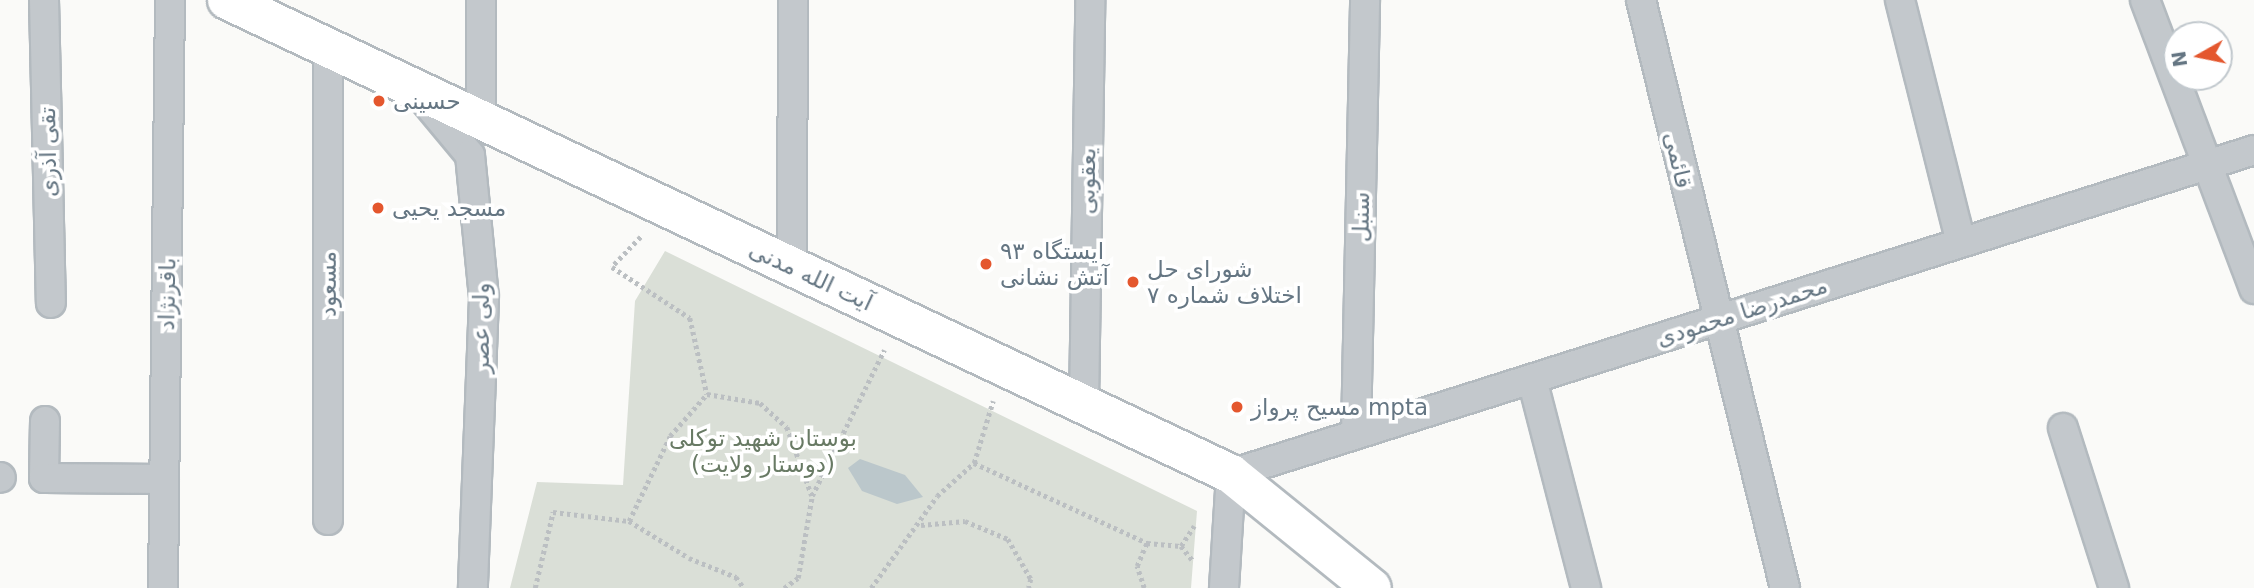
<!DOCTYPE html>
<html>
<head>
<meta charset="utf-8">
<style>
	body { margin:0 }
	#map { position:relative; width:2254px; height:588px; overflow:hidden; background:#fafaf8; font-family:"DejaVu Sans","Noto Naskh Arabic",sans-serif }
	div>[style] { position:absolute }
	.green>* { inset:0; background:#dadfd7 }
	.water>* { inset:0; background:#bbc7cb }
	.path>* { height:4.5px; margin-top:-2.25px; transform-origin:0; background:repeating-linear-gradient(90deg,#bbbfc2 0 3.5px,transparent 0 7px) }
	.roads { filter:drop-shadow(2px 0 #b3babf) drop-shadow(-2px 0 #b3babf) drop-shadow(0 2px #b3babf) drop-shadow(0 -2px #b3babf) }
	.street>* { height:28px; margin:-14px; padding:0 14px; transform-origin:14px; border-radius:14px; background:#c3c8cc }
	.secondary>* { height:38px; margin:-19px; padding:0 19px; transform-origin:19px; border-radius:19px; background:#fff }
	.dots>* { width:19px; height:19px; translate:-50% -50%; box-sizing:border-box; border:4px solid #fff; border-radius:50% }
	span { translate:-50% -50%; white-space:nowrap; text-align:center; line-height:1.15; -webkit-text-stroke:7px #fff; paint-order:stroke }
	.poi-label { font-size:23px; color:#657683 }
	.left { translate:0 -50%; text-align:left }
	.street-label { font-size:23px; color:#657683 }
	.park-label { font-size:23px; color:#687a64 }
	.north { position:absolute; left:2163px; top:21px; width:70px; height:70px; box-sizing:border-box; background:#fff; border:2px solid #c1c8cd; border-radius:50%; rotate:261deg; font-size:19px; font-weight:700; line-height:28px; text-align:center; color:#657683 }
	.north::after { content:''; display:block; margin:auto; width:24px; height:32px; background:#e4572e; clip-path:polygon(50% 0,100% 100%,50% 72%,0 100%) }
</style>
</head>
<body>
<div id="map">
	<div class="green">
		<div style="clip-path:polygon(665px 251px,1197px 511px,1191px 588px,510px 588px,537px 482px,623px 485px,635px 301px)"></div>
	</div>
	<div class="water">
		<div style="clip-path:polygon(860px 459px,905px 475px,923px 497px,897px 504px,862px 491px,848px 468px)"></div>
	</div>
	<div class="path">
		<div style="left:641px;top:237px;width:42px;rotate:134deg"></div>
		<div style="left:612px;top:267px;width:93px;rotate:33.2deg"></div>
		<div style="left:690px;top:318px;width:78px;rotate:77.4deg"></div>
		<div style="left:974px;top:463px;width:65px;rotate:-73deg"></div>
		<div style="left:629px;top:521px;width:94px;rotate:-64.2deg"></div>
		<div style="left:670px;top:436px;width:56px;rotate:-48.6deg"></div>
		<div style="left:707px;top:394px;width:54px;rotate:9.6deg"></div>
		<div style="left:760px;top:403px;width:36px;rotate:42deg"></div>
		<div style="left:787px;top:427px;width:73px;rotate:70.1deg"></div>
		<div style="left:921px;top:525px;width:44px;rotate:-5.2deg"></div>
		<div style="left:965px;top:521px;width:47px;rotate:22.7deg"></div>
		<div style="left:1008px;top:539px;width:46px;rotate:60.1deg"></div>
		<div style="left:1031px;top:579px;width:9px;rotate:103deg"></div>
		<div style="left:1181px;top:546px;width:24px;rotate:-57deg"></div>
		<div style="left:535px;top:588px;width:78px;rotate:-76.7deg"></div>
		<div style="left:553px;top:512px;width:77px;rotate:6.8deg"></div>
		<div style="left:629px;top:521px;width:70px;rotate:31.7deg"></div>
		<div style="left:689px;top:558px;width:51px;rotate:22deg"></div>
		<div style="left:736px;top:577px;width:14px;rotate:54deg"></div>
		<div style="left:784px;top:588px;width:17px;rotate:-36deg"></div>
		<div style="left:798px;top:578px;width:83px;rotate:-80.3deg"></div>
		<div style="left:812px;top:496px;width:163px;rotate:-63.7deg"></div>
		<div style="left:871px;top:588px;width:113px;rotate:-54.3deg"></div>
		<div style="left:937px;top:496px;width:50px;rotate:-41.7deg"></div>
		<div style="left:974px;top:463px;width:191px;rotate:24.8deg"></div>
		<div style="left:1144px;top:588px;width:23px;rotate:-108deg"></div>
		<div style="left:1137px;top:566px;width:25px;rotate:-67deg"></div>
		<div style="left:1147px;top:543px;width:34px;rotate:5deg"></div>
		<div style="left:1181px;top:546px;width:19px;rotate:51deg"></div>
	</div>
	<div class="roads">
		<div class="street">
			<div style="left:44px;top:0;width:303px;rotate:88.7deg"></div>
			<div style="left:481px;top:0;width:120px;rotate:90deg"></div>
			<div style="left:1641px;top:0;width:605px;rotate:76.24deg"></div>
			<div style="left:1900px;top:0;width:250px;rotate:75.9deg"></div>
			<div style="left:2145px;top:0;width:309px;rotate:69.3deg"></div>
			<div style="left:328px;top:48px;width:472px;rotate:90deg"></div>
			<div style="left:420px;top:95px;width:78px;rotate:50.2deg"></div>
			<div style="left:470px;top:155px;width:144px;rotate:84.4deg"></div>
			<div style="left:484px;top:298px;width:290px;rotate:92.2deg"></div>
			<div style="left:792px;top:267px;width:267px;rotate:-89.8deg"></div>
			<div style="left:1532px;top:379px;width:216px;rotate:75.5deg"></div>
			<div style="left:1084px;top:404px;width:404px;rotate:-89.1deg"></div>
			<div style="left:45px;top:421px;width:57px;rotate:91deg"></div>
			<div style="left:44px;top:478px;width:120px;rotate:0.5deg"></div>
			<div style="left:2063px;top:428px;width:168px;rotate:72.3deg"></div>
			<div style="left:1356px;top:434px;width:434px;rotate:-88.8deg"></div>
			<div style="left:0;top:477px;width:1px;rotate:45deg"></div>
			<div style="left:163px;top:588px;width:588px;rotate:-89.32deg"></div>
			<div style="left:1224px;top:588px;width:114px;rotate:-86.5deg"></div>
			<div style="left:1231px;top:474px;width:1073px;rotate:-17.57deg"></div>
		</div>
		<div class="secondary">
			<div style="left:227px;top:0;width:1110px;rotate:25.27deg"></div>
			<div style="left:1231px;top:474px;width:181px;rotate:39deg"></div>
		</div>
	</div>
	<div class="dots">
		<div style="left:379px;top:101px;background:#e4572e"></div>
		<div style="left:378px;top:208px;background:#e4572e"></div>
		<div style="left:986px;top:264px;background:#e4572e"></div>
		<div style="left:1133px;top:282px;background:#e4572e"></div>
		<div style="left:1237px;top:407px;background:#e4572e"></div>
	</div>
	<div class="poi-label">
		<span class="left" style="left:393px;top:101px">حسینی</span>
		<span class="left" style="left:392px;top:208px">مسجد یحیی</span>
		<span class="left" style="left:1000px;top:264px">ایستگاه ۹۳<br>آتش نشانی</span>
		<span class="left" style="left:1147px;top:282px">شورای حل<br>اختلاف شماره ۷</span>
		<span class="left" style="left:1251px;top:407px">مسیح پرواز mpta</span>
	</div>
	<div class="street-label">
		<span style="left:48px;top:152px;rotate:-91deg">تقی آذری</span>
		<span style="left:1678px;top:160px;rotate:77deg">قائمی</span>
		<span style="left:1087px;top:181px;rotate:-89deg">یعقوبی</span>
		<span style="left:1361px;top:217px;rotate:-89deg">سنبل</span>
		<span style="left:811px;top:276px;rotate:25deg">آیت الله مدنی</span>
		<span style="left:328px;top:284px;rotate:-90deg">مسعود</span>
		<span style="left:167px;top:294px;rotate:-89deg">باقرنژاد</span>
		<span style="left:1742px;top:312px;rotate:-18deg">محمدرضا محمودی</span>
		<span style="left:481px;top:328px;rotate:-90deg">ولی عصر</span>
	</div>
	<div class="park-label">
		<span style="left:763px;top:451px">بوستان شهید توکلی<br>(دوستار ولایت)</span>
	</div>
	<div class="north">N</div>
</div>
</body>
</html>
